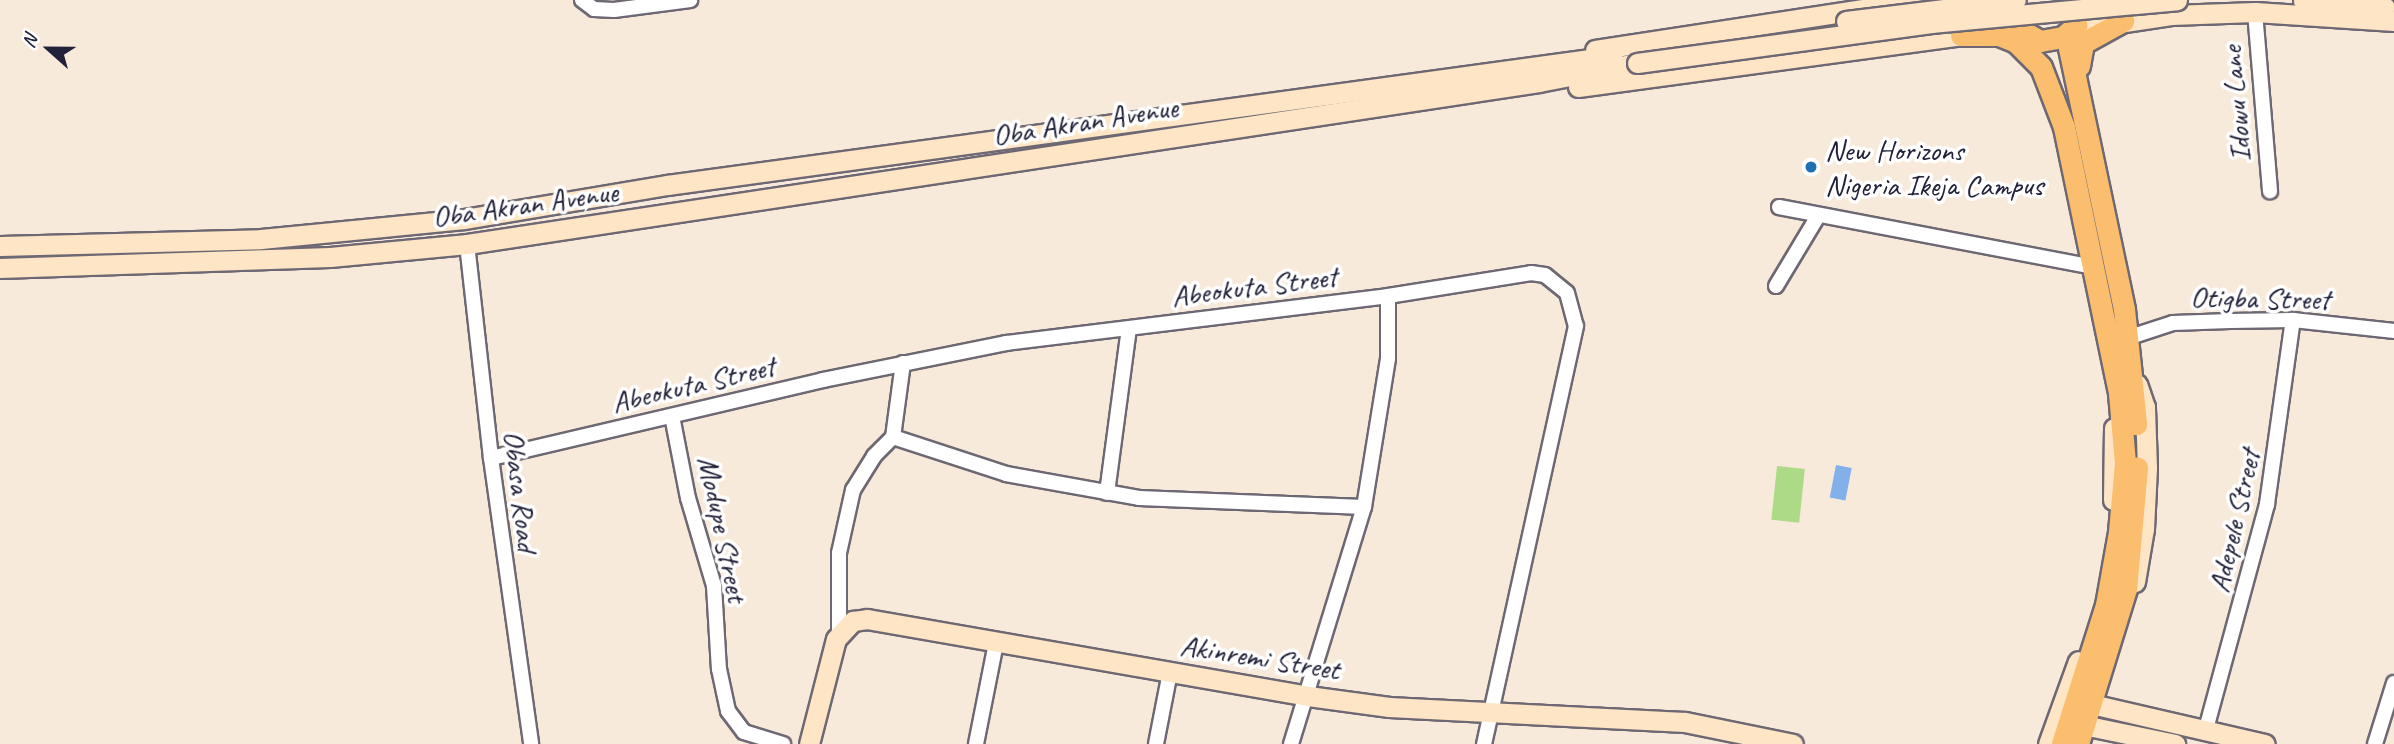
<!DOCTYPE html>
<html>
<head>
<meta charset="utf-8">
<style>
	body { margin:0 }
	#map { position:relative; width:2394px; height:744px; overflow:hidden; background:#f8eada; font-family:Caveat,sans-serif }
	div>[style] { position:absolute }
	.green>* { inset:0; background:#adda86; transform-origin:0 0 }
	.water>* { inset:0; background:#81b0eb; transform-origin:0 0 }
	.roads { filter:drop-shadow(2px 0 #6d6873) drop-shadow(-2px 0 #6d6873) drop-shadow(0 2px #6d6873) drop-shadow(0 -2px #6d6873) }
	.street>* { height:14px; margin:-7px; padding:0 7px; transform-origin:7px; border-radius:7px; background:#fff }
	.secondary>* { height:19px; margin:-9.5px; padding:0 9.5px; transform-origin:9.5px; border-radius:9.5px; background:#fde5c5 }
	.primary>* { height:21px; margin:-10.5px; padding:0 10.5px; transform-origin:10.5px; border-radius:10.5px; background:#fbbd6e }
	.bridges { filter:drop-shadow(2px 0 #6d6873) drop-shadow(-2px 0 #6d6873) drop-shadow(0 2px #6d6873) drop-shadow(0 -2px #6d6873) }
	.secondary-bridge>* { height:19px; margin:-9.5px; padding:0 9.5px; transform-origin:9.5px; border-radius:9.5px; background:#fde5c5 }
	.dots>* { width:19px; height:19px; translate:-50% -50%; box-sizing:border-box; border:4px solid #fff; border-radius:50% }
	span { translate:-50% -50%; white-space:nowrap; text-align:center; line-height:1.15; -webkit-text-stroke:7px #fff; paint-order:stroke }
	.street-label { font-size:30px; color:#22223b }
	.poi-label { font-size:30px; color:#22223b }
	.left { translate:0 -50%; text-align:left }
	.north { position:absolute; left:14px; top:14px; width:70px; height:70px; -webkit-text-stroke:5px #fff; paint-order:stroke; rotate:291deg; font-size:19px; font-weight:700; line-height:28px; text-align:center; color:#22223b }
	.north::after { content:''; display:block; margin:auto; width:24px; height:32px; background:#22223b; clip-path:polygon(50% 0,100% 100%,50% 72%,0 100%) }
</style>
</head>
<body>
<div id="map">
	<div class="green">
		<div style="left:1777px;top:466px;width:28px;height:54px;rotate:6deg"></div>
	</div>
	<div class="water">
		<div style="left:1836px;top:465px;width:16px;height:33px;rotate:11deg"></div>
	</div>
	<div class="roads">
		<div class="street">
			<div style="left:582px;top:0;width:15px;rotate:37deg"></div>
			<div style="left:594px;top:9px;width:20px;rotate:3deg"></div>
			<div style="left:614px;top:10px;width:77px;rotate:-7.5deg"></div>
			<div style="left:2255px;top:12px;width:180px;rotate:85.2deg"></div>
			<div style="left:1779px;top:207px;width:321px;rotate:10.8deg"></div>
			<div style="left:467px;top:244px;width:215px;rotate:83.6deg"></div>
			<div style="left:491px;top:458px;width:289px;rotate:82deg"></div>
			<div style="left:1776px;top:286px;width:82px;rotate:-59deg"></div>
			<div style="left:2127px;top:338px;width:48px;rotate:-18.1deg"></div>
			<div style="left:2173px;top:323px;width:57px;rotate:-2deg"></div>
			<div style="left:2230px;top:321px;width:63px;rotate:-0.9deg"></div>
			<div style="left:2293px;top:320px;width:102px;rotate:6.2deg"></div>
			<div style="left:903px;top:363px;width:75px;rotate:97.7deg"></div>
			<div style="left:893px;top:437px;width:119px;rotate:18.1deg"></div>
			<div style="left:1006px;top:474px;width:135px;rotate:10.2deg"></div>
			<div style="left:1139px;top:498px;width:225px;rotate:2.3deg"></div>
			<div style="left:672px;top:416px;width:84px;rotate:79deg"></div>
			<div style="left:688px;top:498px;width:92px;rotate:73.5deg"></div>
			<div style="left:714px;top:586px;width:83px;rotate:86.6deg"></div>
			<div style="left:719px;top:669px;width:43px;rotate:77.9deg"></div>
			<div style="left:728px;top:711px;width:26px;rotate:53deg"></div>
			<div style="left:744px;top:732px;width:41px;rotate:17.1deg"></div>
			<div style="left:491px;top:458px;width:341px;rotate:-13.2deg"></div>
			<div style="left:823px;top:380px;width:187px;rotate:-11.4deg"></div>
			<div style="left:1006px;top:343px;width:385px;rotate:-7deg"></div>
			<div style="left:1388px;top:296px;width:145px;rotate:-9.1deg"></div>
			<div style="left:1531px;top:273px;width:14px;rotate:8deg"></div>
			<div style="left:1545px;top:275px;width:28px;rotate:39deg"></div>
			<div style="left:1567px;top:293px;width:34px;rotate:75deg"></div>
			<div style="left:1576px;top:326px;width:428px;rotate:102.4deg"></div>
			<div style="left:1107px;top:493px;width:166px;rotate:-82.4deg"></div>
			<div style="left:839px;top:634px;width:81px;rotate:-90deg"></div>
			<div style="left:839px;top:553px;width:65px;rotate:-77.5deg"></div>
			<div style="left:853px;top:490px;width:40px;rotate:-58deg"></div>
			<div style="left:874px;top:456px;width:27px;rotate:-45deg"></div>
			<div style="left:2206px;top:729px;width:233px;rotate:-74.8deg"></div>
			<div style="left:2267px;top:504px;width:186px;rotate:-82deg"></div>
			<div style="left:976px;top:744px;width:103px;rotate:-78.8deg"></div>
			<div style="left:1156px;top:744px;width:73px;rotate:-79deg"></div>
			<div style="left:1291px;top:744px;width:248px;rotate:-72.9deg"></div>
			<div style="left:1364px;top:507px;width:151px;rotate:-80.8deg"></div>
			<div style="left:1388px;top:358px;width:62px;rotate:-90deg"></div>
			<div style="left:2375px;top:744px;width:64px;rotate:-72.7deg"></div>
		</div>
		<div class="secondary">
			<div style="left:2303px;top:1px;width:82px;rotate:4.2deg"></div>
			<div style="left:2072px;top:30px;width:100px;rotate:-8.6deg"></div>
			<div style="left:2171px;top:15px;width:84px;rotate:-2deg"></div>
			<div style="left:2255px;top:12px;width:139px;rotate:3.7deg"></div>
			<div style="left:1595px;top:50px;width:331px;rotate:-8.7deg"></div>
			<div style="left:1578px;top:87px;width:401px;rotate:-7.7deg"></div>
			<div style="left:0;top:246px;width:261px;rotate:-1.5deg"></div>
			<div style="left:261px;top:239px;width:204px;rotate:-5.6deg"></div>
			<div style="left:464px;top:219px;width:206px;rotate:-9.5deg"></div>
			<div style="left:667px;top:185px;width:954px;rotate:-7.77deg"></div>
			<div style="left:0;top:268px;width:330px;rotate:-1.9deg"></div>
			<div style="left:330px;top:257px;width:138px;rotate:-5.4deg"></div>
			<div style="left:467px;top:244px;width:1084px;rotate:-8.59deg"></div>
			<div style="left:1539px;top:82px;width:100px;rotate:-11deg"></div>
			<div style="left:2113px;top:500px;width:72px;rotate:-89.2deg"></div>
			<div style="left:2135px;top:582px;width:54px;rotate:-80.4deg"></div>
			<div style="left:2144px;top:529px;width:61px;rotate:-87.2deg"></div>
			<div style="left:2147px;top:468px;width:61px;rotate:-91.9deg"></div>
			<div style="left:2145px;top:407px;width:24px;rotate:-109deg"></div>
			<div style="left:2100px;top:706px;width:169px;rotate:13deg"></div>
			<div style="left:2093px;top:727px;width:84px;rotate:11.7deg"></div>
			<div style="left:809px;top:744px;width:108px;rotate:-75.6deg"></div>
			<div style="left:836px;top:639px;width:25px;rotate:-47deg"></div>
			<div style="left:853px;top:621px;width:14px;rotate:-8deg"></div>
			<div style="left:867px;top:619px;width:448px;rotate:9.9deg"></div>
			<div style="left:1308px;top:696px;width:82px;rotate:7.7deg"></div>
			<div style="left:1389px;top:707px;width:296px;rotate:2.9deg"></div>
			<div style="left:1685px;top:722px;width:110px;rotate:11.5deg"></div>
			<div style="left:2048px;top:744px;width:88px;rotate:-70.1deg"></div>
		</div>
		<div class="primary">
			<div style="left:2014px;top:26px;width:30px;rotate:30deg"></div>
			<div style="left:2040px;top:41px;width:23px;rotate:-10deg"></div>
			<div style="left:2063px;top:37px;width:18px;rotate:-41deg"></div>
			<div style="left:2072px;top:30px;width:18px;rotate:99deg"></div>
			<div style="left:2069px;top:48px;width:267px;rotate:78.1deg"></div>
			<div style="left:2124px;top:309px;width:116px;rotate:84deg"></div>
			<div style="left:1961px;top:35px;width:38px"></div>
			<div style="left:1999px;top:35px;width:18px;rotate:22deg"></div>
			<div style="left:2016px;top:42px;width:35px;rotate:45deg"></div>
			<div style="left:2041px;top:67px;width:64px;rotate:69deg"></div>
			<div style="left:2064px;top:127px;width:272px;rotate:78.3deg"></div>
			<div style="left:2119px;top:393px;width:70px;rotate:85.1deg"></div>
			<div style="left:2125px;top:463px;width:69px;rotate:95deg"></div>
			<div style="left:2119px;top:532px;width:74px;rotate:100.1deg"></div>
			<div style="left:2106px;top:605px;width:146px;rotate:107.6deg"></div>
			<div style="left:2079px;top:66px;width:23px;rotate:-80deg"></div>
			<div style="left:2083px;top:43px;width:46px;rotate:-28.8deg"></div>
			<div style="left:2078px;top:744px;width:162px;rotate:-72.8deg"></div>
			<div style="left:2126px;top:589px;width:122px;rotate:-84.8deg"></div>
		</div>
	</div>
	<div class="bridges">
		<div class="secondary-bridge">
			<div style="left:1846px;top:21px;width:171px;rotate:-7deg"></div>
			<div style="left:1637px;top:63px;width:297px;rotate:-7.7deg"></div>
			<div style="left:1931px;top:23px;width:247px;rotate:-5.3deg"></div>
		</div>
	</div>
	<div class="dots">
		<div style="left:1811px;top:167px;background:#1f6fb2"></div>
	</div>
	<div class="street-label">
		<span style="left:2236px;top:104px;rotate:-95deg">Idowu Lane</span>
		<span style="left:1085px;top:121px;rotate:-9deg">Oba Akran Avenue</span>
		<span style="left:525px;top:204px;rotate:-8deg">Oba Akran Avenue</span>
		<span style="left:1254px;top:286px;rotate:-7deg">Abeokuta Street</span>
		<span style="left:2260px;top:298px;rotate:1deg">Otigba Street</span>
		<span style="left:693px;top:384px;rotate:-13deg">Abeokuta Street</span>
		<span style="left:521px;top:491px;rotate:83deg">Obasa Road</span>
		<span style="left:2234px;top:521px;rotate:-77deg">Adepele Street</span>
		<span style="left:723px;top:529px;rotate:78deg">Modupe Street</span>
		<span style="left:1260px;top:657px;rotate:9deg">Akinremi Street</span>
	</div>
	<div class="poi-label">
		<span class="left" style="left:1825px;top:167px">New Horizons<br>Nigeria Ikeja Campus</span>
	</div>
	<div class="north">N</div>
</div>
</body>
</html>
